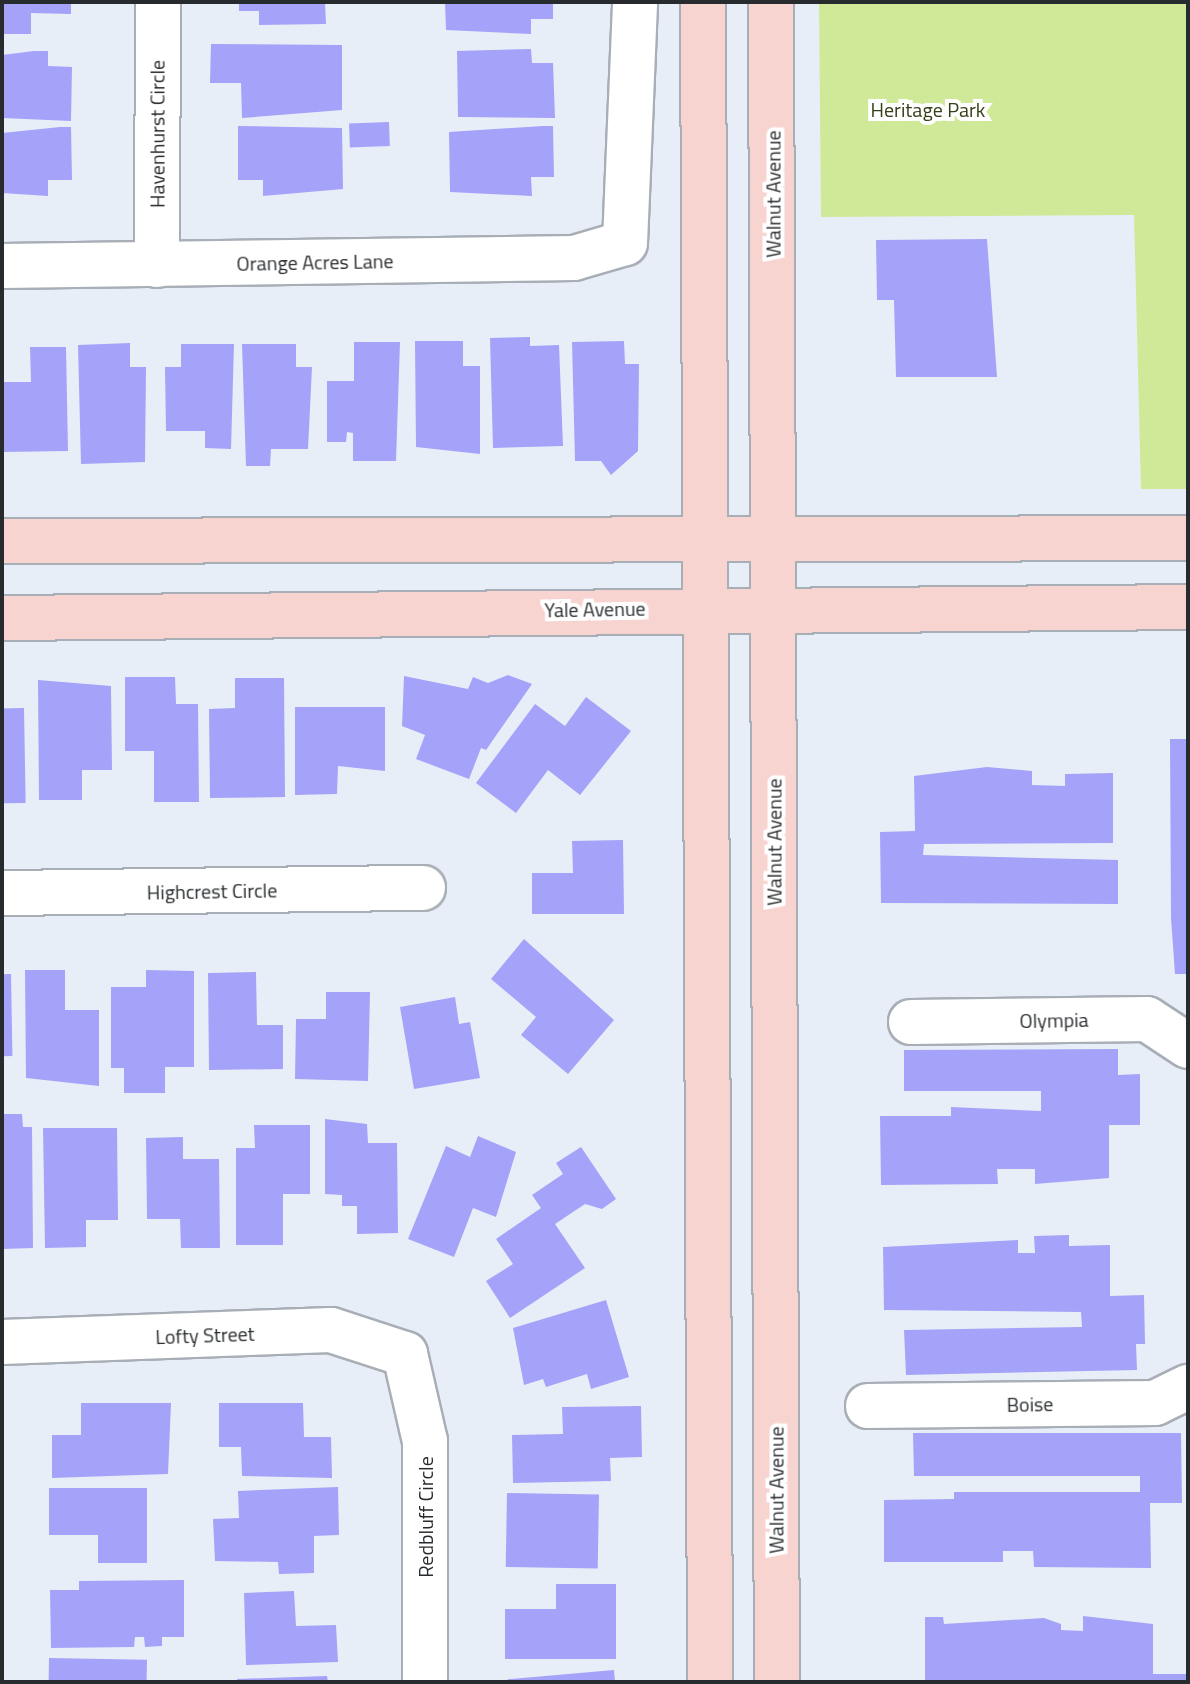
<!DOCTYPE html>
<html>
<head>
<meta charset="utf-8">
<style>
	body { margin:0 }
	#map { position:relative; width:1190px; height:1684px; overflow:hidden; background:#e8eef7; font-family:"Titillium Web",sans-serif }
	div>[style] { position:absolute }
	.green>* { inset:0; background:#d0e998 }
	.building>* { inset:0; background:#a5a2f9; transform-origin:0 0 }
	.roads { filter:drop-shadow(2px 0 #a8aeb6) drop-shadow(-2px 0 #a8aeb6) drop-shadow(0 2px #a8aeb6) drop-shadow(0 -2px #a8aeb6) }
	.minor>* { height:44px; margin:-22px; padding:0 22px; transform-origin:22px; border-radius:22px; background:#fff }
	.major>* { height:44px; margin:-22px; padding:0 22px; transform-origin:22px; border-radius:22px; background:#f8d4d1 }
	span { translate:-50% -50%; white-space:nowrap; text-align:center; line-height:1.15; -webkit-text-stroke:8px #fff; paint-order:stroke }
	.park-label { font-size:20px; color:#353f18 }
	.street-label { font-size:20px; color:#282b2e }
	.frame { position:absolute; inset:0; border:4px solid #282b2e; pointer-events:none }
</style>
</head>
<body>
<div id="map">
	<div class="green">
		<div style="clip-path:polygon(819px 2px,1188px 2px,1188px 489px,1141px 489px,1134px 215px,821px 217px)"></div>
	</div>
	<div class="building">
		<div style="clip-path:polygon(2px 2px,71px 2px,71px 14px,31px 13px,31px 34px,2px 34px)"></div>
		<div style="clip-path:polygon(239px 2px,325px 2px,326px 24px,259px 25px,259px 11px,239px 11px)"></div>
		<div style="clip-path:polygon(445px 2px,553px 2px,553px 19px,531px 19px,531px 34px,446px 30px)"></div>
		<div style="clip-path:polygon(211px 44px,342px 45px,342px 110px,242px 118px,241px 83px,210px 83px)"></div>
		<div style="clip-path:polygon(531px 49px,532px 63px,553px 63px,555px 118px,458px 117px,457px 51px)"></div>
		<div style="clip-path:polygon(34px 51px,48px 51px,48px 66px,72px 67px,71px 121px,2px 118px,2px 55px)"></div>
		<div style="left:389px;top:122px;width:24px;height:40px;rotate:88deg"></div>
		<div style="clip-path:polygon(238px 126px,342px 128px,343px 189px,263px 196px,263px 180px,238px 180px)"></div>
		<div style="clip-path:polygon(543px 126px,553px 126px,554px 177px,531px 177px,532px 196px,450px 192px,449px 132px)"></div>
		<div style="clip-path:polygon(60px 127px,71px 127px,72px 180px,48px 180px,48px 196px,2px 193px,2px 133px)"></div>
		<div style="clip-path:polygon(987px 239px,997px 377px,896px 377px,894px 300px,877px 300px,876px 240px)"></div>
		<div style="clip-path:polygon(530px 337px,530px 346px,559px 345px,563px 446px,493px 448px,490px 338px)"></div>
		<div style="clip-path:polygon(415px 341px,463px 341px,463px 366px,480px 366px,480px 454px,416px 447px)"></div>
		<div style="clip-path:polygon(624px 341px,625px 364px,639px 364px,638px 451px,611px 475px,601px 461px,575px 461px,572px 342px)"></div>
		<div style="clip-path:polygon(354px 342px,400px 342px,396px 461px,353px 461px,353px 433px,347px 432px,346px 442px,327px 442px,327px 381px,354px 381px)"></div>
		<div style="clip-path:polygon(130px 343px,130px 367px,146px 367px,145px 462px,81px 464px,78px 345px)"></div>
		<div style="clip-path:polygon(181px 344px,234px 344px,231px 449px,205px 448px,205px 431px,166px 431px,165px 367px,181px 367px)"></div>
		<div style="clip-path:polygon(242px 344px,296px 344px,296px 367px,312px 367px,308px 449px,271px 449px,270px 466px,246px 466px)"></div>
		<div style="clip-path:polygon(30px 347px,66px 347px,68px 451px,2px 452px,2px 382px,31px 382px)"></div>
		<div style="clip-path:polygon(508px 675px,532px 684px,486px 750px,481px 748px,469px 779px,416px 759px,425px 735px,402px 726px,404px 676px,468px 689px,473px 677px,488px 683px)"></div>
		<div style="clip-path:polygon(125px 677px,175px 677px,176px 704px,198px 704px,199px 802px,154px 802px,154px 751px,125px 751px)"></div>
		<div style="clip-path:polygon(235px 678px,284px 678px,285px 797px,210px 798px,209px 709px,235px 708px)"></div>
		<div style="clip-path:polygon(38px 680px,111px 686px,112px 770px,82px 770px,82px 800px,39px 800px)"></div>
		<div style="clip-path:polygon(586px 697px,631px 731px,580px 795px,548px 770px,516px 813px,476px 783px,535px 704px,565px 726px)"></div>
		<div style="clip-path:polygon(295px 707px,385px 707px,385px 771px,338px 766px,337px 794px,295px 795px)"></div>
		<div style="left:24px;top:708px;width:95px;height:22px;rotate:89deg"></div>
		<div style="clip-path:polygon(1170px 739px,1188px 739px,1188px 974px,1175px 974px,1171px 918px)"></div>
		<div style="clip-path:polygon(987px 767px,1032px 771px,1032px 785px,1065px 786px,1065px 774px,1113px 773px,1113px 843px,924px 844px,923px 855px,1118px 860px,1118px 904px,881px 903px,880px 832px,915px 831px,914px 776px)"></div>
		<div style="clip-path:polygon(623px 840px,624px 914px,532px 914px,532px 873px,573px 873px,572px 841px)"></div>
		<div style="clip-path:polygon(524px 939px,614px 1020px,568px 1074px,521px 1035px,536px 1017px,491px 979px)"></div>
		<div style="clip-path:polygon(25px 970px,65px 970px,65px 1010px,99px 1010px,99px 1086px,26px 1078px)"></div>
		<div style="clip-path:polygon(146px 970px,194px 971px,194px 1067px,165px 1067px,165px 1093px,124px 1093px,124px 1068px,111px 1068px,111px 987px,146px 987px)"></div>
		<div style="clip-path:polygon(256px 972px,257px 1025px,283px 1025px,283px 1069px,209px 1070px,208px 973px)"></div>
		<div style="left:11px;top:974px;width:82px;height:9px;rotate:89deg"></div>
		<div style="clip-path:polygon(326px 992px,370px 992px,368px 1081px,295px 1079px,296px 1019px,326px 1019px)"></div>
		<div style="clip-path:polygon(455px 997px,459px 1024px,470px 1022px,480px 1078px,414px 1089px,400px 1007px)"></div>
		<div style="clip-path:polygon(1118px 1049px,1118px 1075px,1140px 1074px,1140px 1125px,1109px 1125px,1109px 1178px,1035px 1184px,1035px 1169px,997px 1169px,998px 1184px,881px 1185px,880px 1116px,951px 1116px,951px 1107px,1041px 1111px,1041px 1091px,904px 1091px,904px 1050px)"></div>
		<div style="clip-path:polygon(2px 1114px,22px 1114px,23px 1127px,32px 1127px,33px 1248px,2px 1249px)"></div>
		<div style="clip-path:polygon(325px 1119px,367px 1124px,368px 1143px,397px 1143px,398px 1233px,357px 1234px,357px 1206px,342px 1206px,342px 1195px,325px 1194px)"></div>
		<div style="clip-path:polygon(254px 1125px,310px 1125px,310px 1194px,283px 1194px,283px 1245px,236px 1245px,236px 1148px,255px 1148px)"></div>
		<div style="clip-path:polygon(43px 1128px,117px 1128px,118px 1220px,86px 1220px,86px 1247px,45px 1248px)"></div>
		<div style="clip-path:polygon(478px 1136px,516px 1152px,496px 1217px,473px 1208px,454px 1257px,408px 1239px,446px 1146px,470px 1157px)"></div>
		<div style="clip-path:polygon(183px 1137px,183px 1159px,219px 1159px,220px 1248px,181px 1248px,180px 1219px,147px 1219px,146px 1138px)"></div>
		<div style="clip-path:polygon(581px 1147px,616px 1199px,602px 1209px,585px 1204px,555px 1224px,585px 1268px,510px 1318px,486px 1281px,513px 1264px,496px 1239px,541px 1208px,532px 1195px,563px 1174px,556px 1163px)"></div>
		<div style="clip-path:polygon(1069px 1235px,1069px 1246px,1110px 1245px,1110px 1296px,1144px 1295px,1145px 1344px,1136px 1344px,1137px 1370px,906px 1375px,904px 1330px,1082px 1327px,1081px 1312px,884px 1310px,883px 1247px,1018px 1240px,1018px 1253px,1035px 1253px,1034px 1236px)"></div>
		<div style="clip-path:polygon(606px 1300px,629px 1377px,591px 1389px,587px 1374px,546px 1387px,543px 1379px,524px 1385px,513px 1328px)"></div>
		<div style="clip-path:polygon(81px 1403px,171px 1403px,168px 1474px,52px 1478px,52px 1435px,81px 1435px)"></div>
		<div style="clip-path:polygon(219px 1403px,303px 1403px,304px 1437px,331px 1437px,332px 1478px,242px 1476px,241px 1447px,219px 1447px)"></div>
		<div style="clip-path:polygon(641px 1406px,642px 1457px,610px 1458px,611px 1481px,513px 1483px,512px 1435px,563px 1434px,562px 1407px)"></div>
		<div style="clip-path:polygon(913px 1433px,1181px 1433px,1182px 1503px,1150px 1503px,1151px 1568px,1034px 1567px,1033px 1551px,1003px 1551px,1003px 1562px,884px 1562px,884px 1500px,954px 1499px,954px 1492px,1140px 1492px,1140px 1476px,914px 1476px)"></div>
		<div style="clip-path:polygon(338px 1487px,339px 1535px,314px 1536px,314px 1573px,279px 1574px,278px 1562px,215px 1561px,213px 1519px,239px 1518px,238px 1491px)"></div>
		<div style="clip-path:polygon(49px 1488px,147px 1488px,147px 1563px,98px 1563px,98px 1535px,49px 1535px)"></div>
		<div style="left:507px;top:1493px;width:92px;height:74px;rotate:1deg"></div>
		<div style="clip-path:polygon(184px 1580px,184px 1637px,162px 1637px,162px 1646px,145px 1647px,144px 1637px,135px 1637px,134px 1647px,51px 1648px,50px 1590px,79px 1590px,79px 1581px)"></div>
		<div style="clip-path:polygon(556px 1584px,616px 1584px,616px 1659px,505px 1659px,505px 1609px,556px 1609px)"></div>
		<div style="clip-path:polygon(294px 1591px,296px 1626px,336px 1625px,338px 1662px,246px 1665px,244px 1593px)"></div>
		<div style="clip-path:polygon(1083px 1616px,1153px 1624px,1153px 1674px,1187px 1674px,1187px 1682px,925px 1682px,925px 1617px,943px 1617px,944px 1624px,1044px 1618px,1061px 1624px,1061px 1630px,1083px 1631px)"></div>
		<div style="left:49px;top:1658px;width:98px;height:24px;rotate:1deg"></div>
		<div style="left:614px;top:1670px;width:12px;height:107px;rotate:85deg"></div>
		<div style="clip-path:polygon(327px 1676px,328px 1682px,237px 1682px,237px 1679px)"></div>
	</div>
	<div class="roads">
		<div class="minor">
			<div style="left:157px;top:265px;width:263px;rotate:-89.8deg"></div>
			<div style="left:2px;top:266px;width:572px;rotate:-0.8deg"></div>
			<div style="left:574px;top:258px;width:53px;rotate:-16.4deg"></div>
			<div style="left:625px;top:243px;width:241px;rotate:-87.6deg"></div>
			<div style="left:2px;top:893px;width:421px;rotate:-0.7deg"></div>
			<div style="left:911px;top:1022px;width:236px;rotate:-0.7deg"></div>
			<div style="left:1147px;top:1019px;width:49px;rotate:33.4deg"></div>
			<div style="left:2px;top:1342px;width:329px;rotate:-2.1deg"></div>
			<div style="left:331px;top:1330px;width:78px;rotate:18deg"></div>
			<div style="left:405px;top:1354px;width:89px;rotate:77.1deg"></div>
			<div style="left:425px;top:1441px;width:241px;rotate:90deg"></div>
			<div style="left:868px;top:1406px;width:287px;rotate:-0.6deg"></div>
			<div style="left:1155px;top:1403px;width:37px;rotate:-26deg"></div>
		</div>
		<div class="major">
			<div style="left:703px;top:2px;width:1680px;rotate:89.76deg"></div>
			<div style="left:771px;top:2px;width:1680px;rotate:89.8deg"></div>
			<div style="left:2px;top:541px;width:1186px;rotate:-0.14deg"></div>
			<div style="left:2px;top:618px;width:1186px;rotate:-0.53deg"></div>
		</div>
	</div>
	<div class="park-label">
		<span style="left:928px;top:109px">Heritage Park</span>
	</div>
	<div class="street-label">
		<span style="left:157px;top:134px;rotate:-90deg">Havenhurst Circle</span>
		<span style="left:773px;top:194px;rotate:-90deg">Walnut Avenue</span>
		<span style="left:315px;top:262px;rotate:-1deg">Orange Acres Lane</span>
		<span style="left:595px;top:609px;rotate:-1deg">Yale Avenue</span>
		<span style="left:774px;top:842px;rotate:-90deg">Walnut Avenue</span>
		<span style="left:212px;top:891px;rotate:-1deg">Highcrest Circle</span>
		<span style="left:1054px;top:1020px;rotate:-1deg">Olympia</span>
		<span style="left:205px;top:1335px;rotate:-2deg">Lofty Street</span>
		<span style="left:1030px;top:1404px;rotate:-1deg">Boise</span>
		<span style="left:776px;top:1490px;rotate:-90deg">Walnut Avenue</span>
		<span style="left:425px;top:1517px;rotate:-90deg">Redbluff Circle</span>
	</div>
	<div class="frame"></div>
</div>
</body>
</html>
